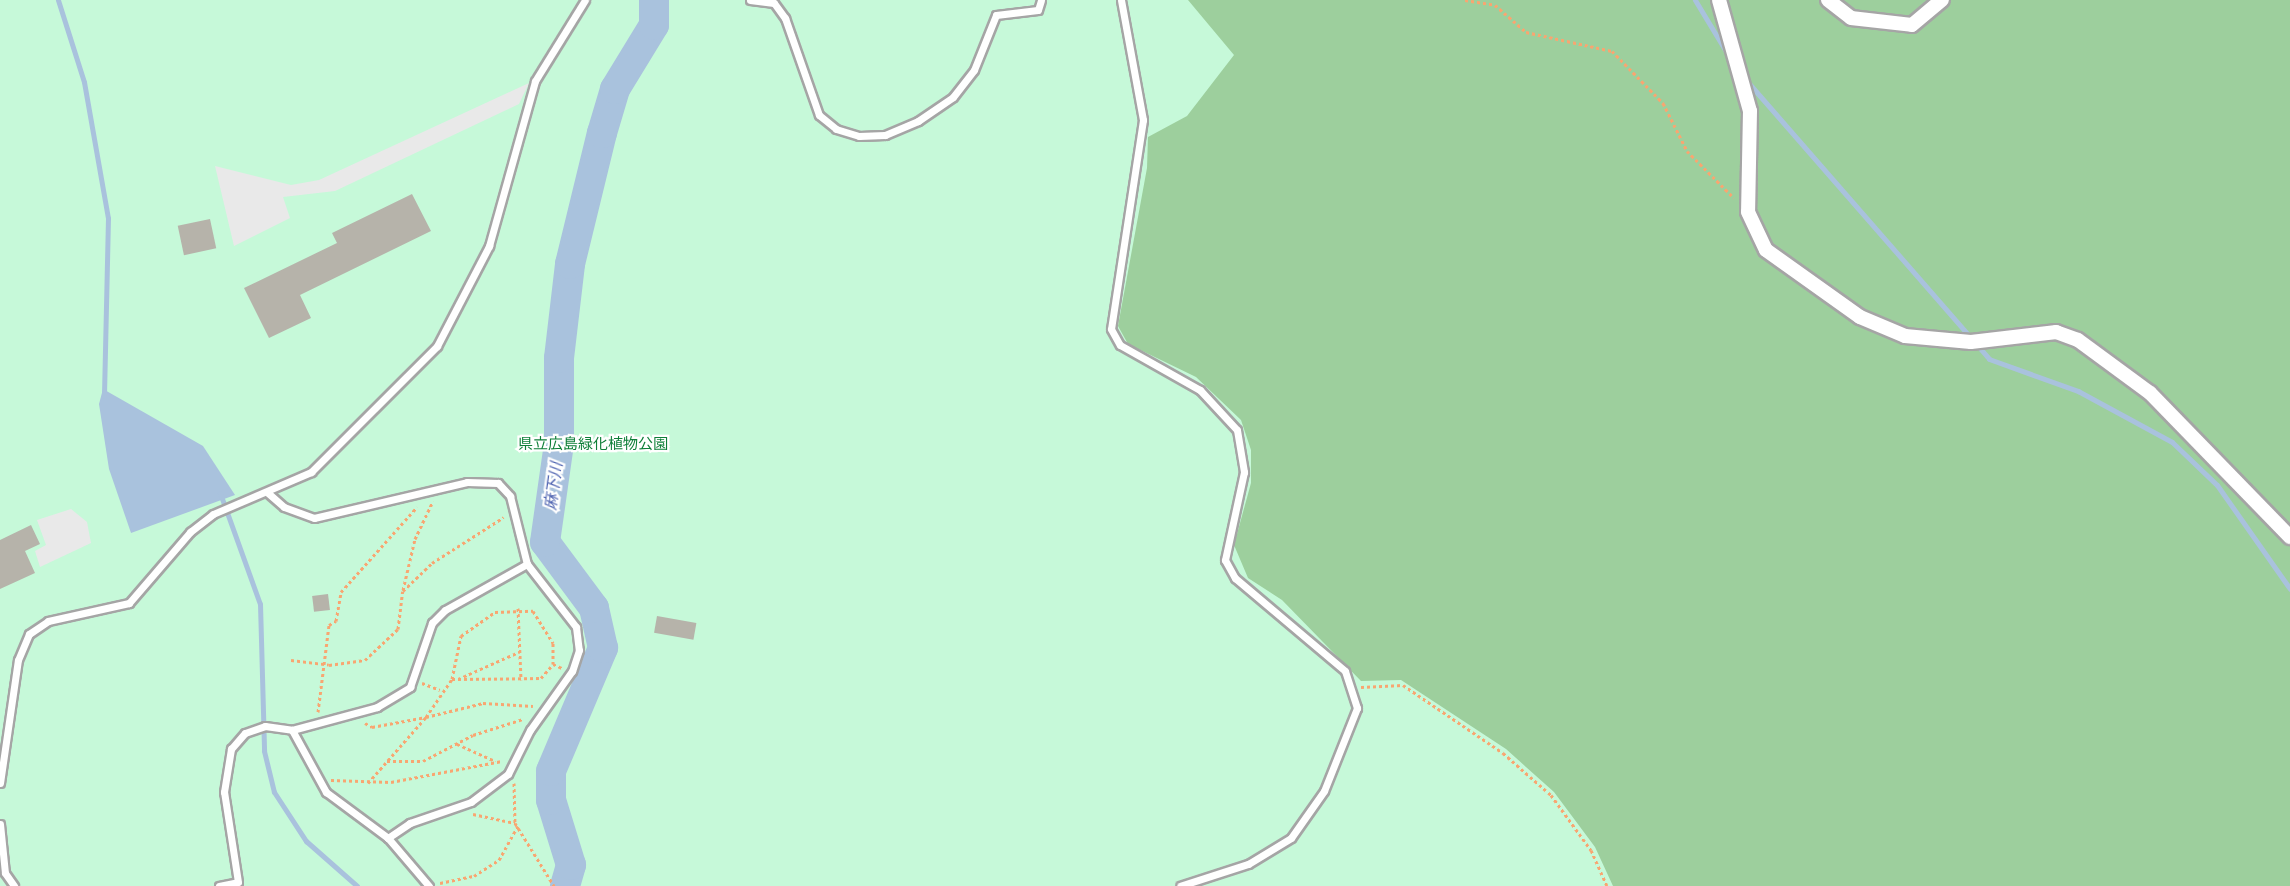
<!DOCTYPE html>
<html>
<head>
<meta charset="utf-8">
<style>
	body { margin:0 }
	#map { position:relative; width:2290px; height:886px; overflow:hidden; background:#f1f0e7; font-family:Ubuntu,"Noto Sans JP",sans-serif }
	div>[style] { position:absolute }
	.forest>* { inset:0; background:#9dcf9d; transform-origin:0 0 }
	.park>* { inset:0; background:#c6f9d9 }
	.parking>* { inset:0; background:#e9e9e9 }
	.water>* { inset:0; background:#a9c2dd }
	.stream>* { height:5px; margin:-2.5px; padding:0 2.5px; transform-origin:2.5px; border-radius:2.5px; background:#a9c2dd }
	.river>* { height:30px; margin:-15px; padding:0 15px; transform-origin:15px; border-radius:15px; background:#a9c2dd }
	.building>* { inset:0; background:#b6b3aa; transform-origin:0 0 }
	.path>* { height:3px; margin-top:-1.5px; transform-origin:0; background:repeating-linear-gradient(90deg,#f8a671 0 3px,transparent 0 6px) }
	.roads { filter:drop-shadow(2px 0 #a5a5a5) drop-shadow(-2px 0 #a5a5a5) drop-shadow(0 2px #a5a5a5) drop-shadow(0 -2px #a5a5a5) }
	.service>* { height:7px; margin:-3.5px; padding:0 3.5px; transform-origin:3.5px; border-radius:3.5px; background:#fff }
	.minor>* { height:14px; margin:-7px; padding:0 7px; transform-origin:7px; border-radius:7px; background:#fff }
	span { translate:-50% -50%; white-space:nowrap; text-align:center; line-height:1.15; -webkit-text-stroke:4.5px #fff; paint-order:stroke }
	.park-label { font-size:15px; color:#0e7f38 }
	.water-label { font-size:16px; color:#4d62b0; font-style:italic }
</style>
</head>
<body>
<div id="map">
	<div class="forest">
		<div style="left:480px;top:0;width:1810px;height:921px"></div>
	</div>
	<div class="park">
		<div style="clip-path:polygon(0 0,1188px 0,1234px 55px,1187px 116px,1148px 137px,1147px 168px,1118px 326px,1128px 344px,1196px 377px,1241px 420px,1251px 450px,1251px 483px,1234px 545px,1248px 578px,1282px 600px,1361px 681px,1401px 680px,1506px 749px,1554px 792px,1595px 847px,1613px 886px,0 886px)"></div>
	</div>
	<div class="parking">
		<div style="clip-path:polygon(529px 83px,519px 104px,335px 191px,283px 197px,290px 218px,234px 246px,215px 166px,291px 185px,319px 180px)"></div>
		<div style="clip-path:polygon(71px 509px,87px 522px,91px 543px,40px 567px,35px 551px,46px 545px,37px 520px)"></div>
	</div>
	<div class="water">
		<div style="clip-path:polygon(103px 389px,203px 446px,235px 495px,131px 533px,109px 469px,99px 404px)"></div>
	</div>
	<div class="stream">
		<div style="left:58px;top:0;width:86px;rotate:72.4deg"></div>
		<div style="left:84px;top:82px;width:138px;rotate:80deg"></div>
		<div style="left:108px;top:218px;width:178px;rotate:91.3deg"></div>
		<div style="left:1695px;top:0;width:68px;rotate:58.9deg"></div>
		<div style="left:1746px;top:80px;width:370px;rotate:48.9deg"></div>
		<div style="left:1989px;top:359px;width:95px;rotate:19.8deg"></div>
		<div style="left:2078px;top:391px;width:107px;rotate:28.5deg"></div>
		<div style="left:2172px;top:442px;width:62px;rotate:43.7deg"></div>
		<div style="left:2217px;top:485px;width:127px;rotate:54.9deg"></div>
		<div style="left:220px;top:493px;width:118px;rotate:70.2deg"></div>
		<div style="left:260px;top:604px;width:147px;rotate:88.4deg"></div>
		<div style="left:264px;top:751px;width:42px;rotate:76.3deg"></div>
		<div style="left:274px;top:792px;width:59px;rotate:56.9deg"></div>
		<div style="left:306px;top:841px;width:68px;rotate:41.4deg"></div>
	</div>
	<div class="river">
		<div style="left:565px;top:886px;width:22px;rotate:-74deg"></div>
		<div style="left:571px;top:865px;width:68px;rotate:-107.1deg"></div>
		<div style="left:551px;top:800px;width:29px;rotate:-90deg"></div>
		<div style="left:551px;top:771px;width:134px;rotate:-67.1deg"></div>
		<div style="left:603px;top:648px;width:41px;rotate:-102.7deg"></div>
		<div style="left:594px;top:608px;width:82px;rotate:-126.6deg"></div>
		<div style="left:545px;top:542px;width:99px;rotate:-81.9deg"></div>
		<div style="left:559px;top:444px;width:86px;rotate:-90deg"></div>
		<div style="left:559px;top:358px;width:95px;rotate:-83.3deg"></div>
		<div style="left:570px;top:264px;width:135px;rotate:-76.3deg"></div>
		<div style="left:602px;top:133px;width:46px;rotate:-73.5deg"></div>
		<div style="left:615px;top:89px;width:75px;rotate:-58.6deg"></div>
		<div style="left:654px;top:25px;width:25px;rotate:-90deg"></div>
	</div>
	<div class="building">
		<div style="clip-path:polygon(412px 194px,431px 231px,300px 295px,311px 318px,269px 338px,244px 288px,337px 243px,332px 233px)"></div>
		<div style="left:210px;top:219px;width:30px;height:33px;rotate:78deg"></div>
		<div style="clip-path:polygon(31px 525px,40px 544px,25px 551px,35px 573px,0 589px,0 540px)"></div>
		<div style="left:328px;top:594px;width:16px;height:16px;rotate:83deg"></div>
		<div style="left:657px;top:616px;width:40px;height:17px;rotate:10deg"></div>
	</div>
	<div class="path">
		<div style="left:1465px;top:0;width:30px;rotate:9deg"></div>
		<div style="left:1495px;top:5px;width:41px;rotate:41.1deg"></div>
		<div style="left:1526px;top:32px;width:88px;rotate:12.5deg"></div>
		<div style="left:1612px;top:51px;width:73px;rotate:45.6deg"></div>
		<div style="left:1663px;top:103px;width:54px;rotate:63.4deg"></div>
		<div style="left:1687px;top:151px;width:66px;rotate:45deg"></div>
		<div style="left:403px;top:590px;width:52px;rotate:-76.8deg"></div>
		<div style="left:415px;top:539px;width:42px;rotate:-64.7deg"></div>
		<div style="left:518px;top:608px;width:72px;rotate:87.6deg"></div>
		<div style="left:291px;top:660px;width:38px;rotate:7deg"></div>
		<div style="left:329px;top:665px;width:36px;rotate:-8deg"></div>
		<div style="left:365px;top:660px;width:45px;rotate:-43.2deg"></div>
		<div style="left:398px;top:629px;width:38px;rotate:-83deg"></div>
		<div style="left:403px;top:591px;width:40px;rotate:-44deg"></div>
		<div style="left:432px;top:563px;width:85px;rotate:-32.6deg"></div>
		<div style="left:452px;top:679px;width:89px;rotate:-0.6deg"></div>
		<div style="left:541px;top:678px;width:18px;rotate:-49deg"></div>
		<div style="left:458px;top:679px;width:67px;rotate:-23.9deg"></div>
		<div style="left:422px;top:683px;width:19px;rotate:21deg"></div>
		<div style="left:1361px;top:687px;width:42px;rotate:-2.7deg"></div>
		<div style="left:1403px;top:685px;width:121px;rotate:34.2deg"></div>
		<div style="left:1503px;top:753px;width:64px;rotate:41.2deg"></div>
		<div style="left:1551px;top:795px;width:68px;rotate:54deg"></div>
		<div style="left:1591px;top:850px;width:39px;rotate:66deg"></div>
		<div style="left:318px;top:712px;width:88px;rotate:-82.8deg"></div>
		<div style="left:329px;top:625px;width:8px;rotate:-30deg"></div>
		<div style="left:336px;top:621px;width:29px;rotate:-80deg"></div>
		<div style="left:341px;top:592px;width:114px;rotate:-48.2deg"></div>
		<div style="left:365px;top:723px;width:8px;rotate:30deg"></div>
		<div style="left:372px;top:727px;width:55px;rotate:-10.5deg"></div>
		<div style="left:426px;top:717px;width:46px;rotate:-55.6deg"></div>
		<div style="left:452px;top:679px;width:44px;rotate:-78.2deg"></div>
		<div style="left:461px;top:636px;width:42px;rotate:-35.2deg"></div>
		<div style="left:495px;top:612px;width:38px;rotate:-2deg"></div>
		<div style="left:533px;top:611px;width:38px;rotate:58deg"></div>
		<div style="left:553px;top:643px;width:21px;rotate:90deg"></div>
		<div style="left:553px;top:664px;width:10px;rotate:24deg"></div>
		<div style="left:457px;top:744px;width:42px;rotate:24.1deg"></div>
		<div style="left:387px;top:761px;width:36px"></div>
		<div style="left:423px;top:761px;width:56px;rotate:-27.5deg"></div>
		<div style="left:473px;top:735px;width:52px;rotate:-17.7deg"></div>
		<div style="left:331px;top:780px;width:60px;rotate:1.9deg"></div>
		<div style="left:391px;top:782px;width:113px;rotate:-10.7deg"></div>
		<div style="left:368px;top:783px;width:88px;rotate:-48.7deg"></div>
		<div style="left:426px;top:717px;width:59px;rotate:-13.8deg"></div>
		<div style="left:483px;top:703px;width:50px;rotate:3.4deg"></div>
		<div style="left:514px;top:783px;width:40px;rotate:88.6deg"></div>
		<div style="left:515px;top:823px;width:74px;rotate:58.2deg"></div>
		<div style="left:473px;top:814px;width:43px;rotate:12.1deg"></div>
		<div style="left:440px;top:883px;width:35px;rotate:-12deg"></div>
		<div style="left:474px;top:876px;width:30px;rotate:-33deg"></div>
		<div style="left:499px;top:860px;width:39px;rotate:-61deg"></div>
	</div>
	<div class="roads">
		<div class="service">
			<div style="left:750px;top:0;width:24px;rotate:7deg"></div>
			<div style="left:774px;top:3px;width:19px;rotate:54deg"></div>
			<div style="left:785px;top:18px;width:103px;rotate:70.7deg"></div>
			<div style="left:819px;top:115px;width:22px;rotate:39deg"></div>
			<div style="left:836px;top:129px;width:24px;rotate:17deg"></div>
			<div style="left:859px;top:136px;width:26px;rotate:-2deg"></div>
			<div style="left:885px;top:135px;width:36px;rotate:-23deg"></div>
			<div style="left:918px;top:121px;width:42px;rotate:-34.4deg"></div>
			<div style="left:953px;top:97px;width:34px;rotate:-52deg"></div>
			<div style="left:974px;top:70px;width:59px;rotate:-68.2deg"></div>
			<div style="left:996px;top:15px;width:42px;rotate:-6.8deg"></div>
			<div style="left:1038px;top:10px;width:10px;rotate:-73deg"></div>
			<div style="left:1121px;top:0;width:122px;rotate:79.6deg"></div>
			<div style="left:1143px;top:120px;width:211px;rotate:98.7deg"></div>
			<div style="left:1111px;top:329px;width:18px;rotate:61deg"></div>
			<div style="left:1120px;top:345px;width:92px;rotate:29.4deg"></div>
			<div style="left:1200px;top:390px;width:54px;rotate:47.2deg"></div>
			<div style="left:1237px;top:430px;width:43px;rotate:80.5deg"></div>
			<div style="left:1244px;top:472px;width:90px;rotate:102.2deg"></div>
			<div style="left:1225px;top:560px;width:21px;rotate:61deg"></div>
			<div style="left:1235px;top:578px;width:144px;rotate:40.2deg"></div>
			<div style="left:1345px;top:671px;width:39px;rotate:72deg"></div>
			<div style="left:1357px;top:708px;width:89px;rotate:111.7deg"></div>
			<div style="left:1324px;top:791px;width:57px;rotate:125.1deg"></div>
			<div style="left:1291px;top:838px;width:50px;rotate:148.8deg"></div>
			<div style="left:1248px;top:864px;width:71px;rotate:162.1deg"></div>
			<div style="left:268px;top:493px;width:21px;rotate:41deg"></div>
			<div style="left:284px;top:507px;width:32px;rotate:20deg"></div>
			<div style="left:314px;top:518px;width:157px;rotate:-13.2deg"></div>
			<div style="left:467px;top:482px;width:31px;rotate:2deg"></div>
			<div style="left:498px;top:483px;width:18px;rotate:47deg"></div>
			<div style="left:510px;top:496px;width:70px;rotate:76deg"></div>
			<div style="left:527px;top:564px;width:80px;rotate:52.1deg"></div>
			<div style="left:576px;top:627px;width:23px;rotate:83deg"></div>
			<div style="left:579px;top:650px;width:22px;rotate:108deg"></div>
			<div style="left:572px;top:671px;width:72px;rotate:125.4deg"></div>
			<div style="left:530px;top:730px;width:49px;rotate:116.6deg"></div>
			<div style="left:508px;top:774px;width:46px;rotate:142.9deg"></div>
			<div style="left:471px;top:802px;width:65px;rotate:161deg"></div>
			<div style="left:410px;top:823px;width:27px;rotate:146deg"></div>
			<div style="left:292px;top:730px;width:71px;rotate:61.3deg"></div>
			<div style="left:326px;top:792px;width:77px;rotate:36.6deg"></div>
			<div style="left:388px;top:838px;width:63px;rotate:49.5deg"></div>
			<div style="left:0;top:783px;width:124px;rotate:-81.7deg"></div>
			<div style="left:18px;top:660px;width:28px;rotate:-67deg"></div>
			<div style="left:29px;top:634px;width:23px;rotate:-34deg"></div>
			<div style="left:48px;top:621px;width:83px;rotate:-12.5deg"></div>
			<div style="left:129px;top:603px;width:94px;rotate:-49.3deg"></div>
			<div style="left:190px;top:532px;width:29px;rotate:-38deg"></div>
			<div style="left:213px;top:514px;width:107px;rotate:-23.2deg"></div>
			<div style="left:311px;top:472px;width:178px;rotate:-45deg"></div>
			<div style="left:437px;top:346px;width:113px;rotate:-62.5deg"></div>
			<div style="left:489px;top:246px;width:171px;rotate:-74.4deg"></div>
			<div style="left:535px;top:81px;width:95px;rotate:-58.3deg"></div>
			<div style="left:0;top:824px;width:49px;rotate:84.2deg"></div>
			<div style="left:5px;top:873px;width:16px;rotate:55deg"></div>
			<div style="left:219px;top:886px;width:19px;rotate:-12deg"></div>
			<div style="left:238px;top:882px;width:91px;rotate:-98.8deg"></div>
			<div style="left:224px;top:792px;width:44px;rotate:-80.8deg"></div>
			<div style="left:231px;top:749px;width:21px;rotate:-49deg"></div>
			<div style="left:245px;top:733px;width:21px;rotate:-19deg"></div>
			<div style="left:265px;top:726px;width:27px;rotate:8deg"></div>
			<div style="left:292px;top:730px;width:88px;rotate:-15.1deg"></div>
			<div style="left:377px;top:707px;width:39px;rotate:-31deg"></div>
			<div style="left:410px;top:687px;width:68px;rotate:-71deg"></div>
			<div style="left:432px;top:623px;width:18px;rotate:-45deg"></div>
			<div style="left:445px;top:610px;width:94px;rotate:-29.3deg"></div>
		</div>
		<div class="minor">
			<div style="left:1719px;top:0;width:115px;rotate:74.4deg"></div>
			<div style="left:1750px;top:111px;width:101px;rotate:91.1deg"></div>
			<div style="left:1748px;top:212px;width:42px;rotate:64.7deg"></div>
			<div style="left:1766px;top:250px;width:115px;rotate:35.5deg"></div>
			<div style="left:1860px;top:317px;width:49px;rotate:22.9deg"></div>
			<div style="left:1905px;top:336px;width:66px;rotate:5.2deg"></div>
			<div style="left:1971px;top:342px;width:86px;rotate:-6.7deg"></div>
			<div style="left:2056px;top:332px;width:23px;rotate:20deg"></div>
			<div style="left:2078px;top:340px;width:89px;rotate:36.4deg"></div>
			<div style="left:2150px;top:393px;width:201px;rotate:45.8deg"></div>
			<div style="left:1828px;top:0;width:29px;rotate:38deg"></div>
			<div style="left:1851px;top:18px;width:61px;rotate:6.5deg"></div>
			<div style="left:1912px;top:25px;width:39px;rotate:-40deg"></div>
		</div>
	</div>
	<div class="park-label">
		<span style="left:593px;top:444px">県立広島緑化植物公園</span>
	</div>
	<div class="water-label">
		<span style="left:553px;top:486px;rotate:-82deg">麻下川</span>
	</div>
</div>
</body>
</html>
